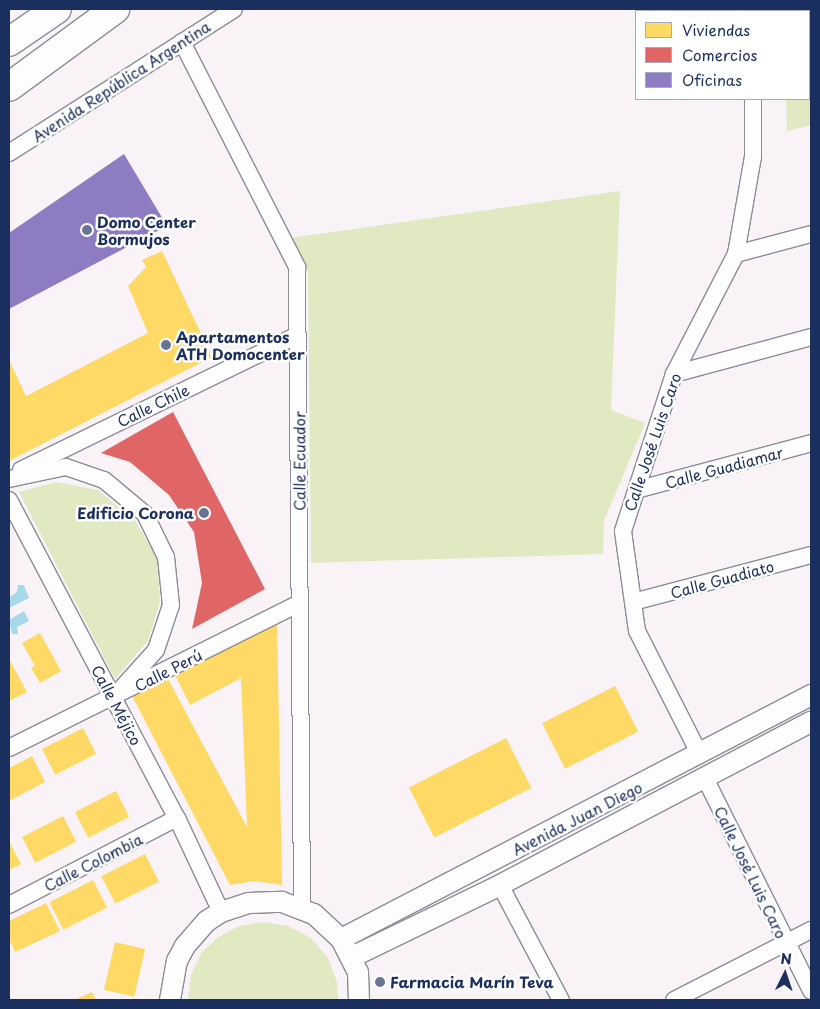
<!DOCTYPE html>
<html>
<head>
<meta charset="utf-8">
<style>
	body { margin:0 }
	#map { position:relative; width:820px; height:1009px; overflow:hidden; background:#f9f3f7; font-family:"Playpen Sans",sans-serif }
	div>[style] { position:absolute }
	.green>* { inset:0; background:#e0e9c2 }
	.water>* { inset:0; background:#a7d9ea }
	.homes>* { inset:0; background:#ffd966; transform-origin:0 0 }
	.shops>* { inset:0; background:#e06666 }
	.offices>* { inset:0; background:#8e7cc3 }
	.roads { filter:drop-shadow(1px 0 #8b8c97) drop-shadow(-1px 0 #8b8c97) drop-shadow(0 1px #8b8c97) drop-shadow(0 -1px #8b8c97) }
	.minor>* { height:16px; margin:-8px; padding:0 8px; transform-origin:8px; border-radius:8px; background:#fefdfe }
	.tertiary>* { height:20px; margin:-10px; padding:0 10px; transform-origin:10px; border-radius:10px; background:#fefdfe }
	.motorway>* { height:28px; margin:-14px; padding:0 14px; transform-origin:14px; border-radius:14px; background:#fefdfe }
	.dots>* { width:14px; height:14px; translate:-50% -50%; box-sizing:border-box; border:2px solid #fff; border-radius:50% }
	span { translate:-50% -50%; white-space:nowrap; text-align:center; line-height:1.15; -webkit-text-stroke:5px #fff; paint-order:stroke }
	.street-label { font-size:15px; color:#1b2f5e }
	.poi-label { font-size:15px; color:#1b2f5e; font-weight:700 }
	.left { translate:0 -50%; text-align:left }
	.right { translate:-100% -50%; text-align:right }
	.frame { position:absolute; inset:0; border:10px solid #1b2f5e; pointer-events:none }
	.legend { position:absolute; left:635px; top:10px; width:175px; height:90px; box-sizing:border-box; background:#fff; border:1px solid #a4acbf; margin:0; padding:6px 9px; list-style:none; font-size:15px; color:#1b2f5e }
	.legend li { display:flex; align-items:center; gap:10px; height:25px }
	.legend b { width:25px; border:1px solid #a4acbf }
	.north { position:absolute; left:760px; top:949px; width:50px; height:50px; -webkit-text-stroke:4px #fff; paint-order:stroke; rotate:4deg; font-size:14px; font-weight:700; line-height:20px; text-align:center; color:#1b2f5e }
	.north::after { content:''; display:block; margin:auto; width:18px; height:22px; background:#1b2f5e; clip-path:polygon(50% 0,100% 100%,50% 72%,0 100%) }
</style>
</head>
<body>
<div id="map">
	<div class="green">
		<div style="clip-path:polygon(811px 17px,811px 125px,787px 131px,786px 99px,809px 99px)"></div>
		<div style="clip-path:polygon(620px 191px,611px 410px,645px 423px,604px 521px,603px 554px,311px 563px,308px 271px,290px 238px)"></div>
		<div style="clip-path:polygon(56px 482px,98px 490px,136px 522px,157px 558px,160px 602px,148px 641px,115px 679px,19px 492px)"></div>
		<div style="clip-path:polygon(262px 922px,288px 926px,311px 938px,328px 958px,337px 982px,338px 1000px,188px 1000px,191px 975px,201px 953px,218px 937px,239px 926px)"></div>
	</div>
	<div class="water">
		<div style="clip-path:polygon(18px 585px,24px 585px,29px 598px,9px 608px,9px 597px,17px 592px)"></div>
		<div style="clip-path:polygon(24px 611px,29px 621px,17px 627px,18px 634px,12px 634px,9px 620px)"></div>
	</div>
	<div class="homes">
		<div style="clip-path:polygon(162px 251px,212px 357px,9px 461px,9px 360px,26px 396px,148px 333px,128px 286px,146px 267px,142px 260px)"></div>
		<div style="clip-path:polygon(277px 623px,282px 885px,254px 881px,230px 885px,131px 694px,167px 677px,247px 827px,241px 678px,190px 705px,174px 673px)"></div>
		<div style="clip-path:polygon(40px 633px,61px 671px,40px 683px,31px 668px,35px 666px,22px 643px)"></div>
		<div style="clip-path:polygon(9px 659px,27px 692px,9px 701px)"></div>
		<div style="left:615px;top:686px;width:51px;height:82px;rotate:63deg"></div>
		<div style="left:83px;top:728px;width:29px;height:46px;rotate:63deg"></div>
		<div style="left:506px;top:738px;width:56px;height:109px;rotate:63deg"></div>
		<div style="clip-path:polygon(32px 756px,45px 782px,9px 801px,9px 768px)"></div>
		<div style="left:116px;top:791px;width:29px;height:46px;rotate:63deg"></div>
		<div style="left:63px;top:816px;width:29px;height:46px;rotate:63deg"></div>
		<div style="clip-path:polygon(9px 841px,21px 864px,9px 870px)"></div>
		<div style="left:145px;top:854px;width:31px;height:49px;rotate:63deg"></div>
		<div style="left:93px;top:880px;width:31px;height:49px;rotate:63deg"></div>
		<div style="clip-path:polygon(46px 903px,60px 931px,15px 952px,9px 939px,9px 921px)"></div>
		<div style="left:115px;top:942px;width:31px;height:49px;rotate:13deg"></div>
		<div style="clip-path:polygon(92px 992px,96px 1000px,74px 1000px)"></div>
	</div>
	<div class="shops">
		<div style="clip-path:polygon(173px 412px,265px 589px,192px 629px,202px 583px,194px 532px,169px 495px,130px 462px,101px 453px)"></div>
	</div>
	<div class="offices">
		<div style="clip-path:polygon(124px 154px,167px 226px,9px 309px,9px 233px)"></div>
	</div>
	<div class="roads">
		<div class="minor">
			<div style="left:752px;top:9px;width:2px;rotate:90deg"></div>
			<div style="left:182px;top:42px;width:253px;rotate:62.9deg"></div>
			<div style="left:297px;top:267px;width:641px;rotate:89.55deg"></div>
			<div style="left:9px;top:153px;width:267px;rotate:-32.6deg"></div>
			<div style="left:736px;top:254px;width:78px;rotate:-14.9deg"></div>
			<div style="left:674px;top:374px;width:142px;rotate:-15.1deg"></div>
			<div style="left:21px;top:470px;width:308px;rotate:-26deg"></div>
			<div style="left:9px;top:479px;width:58px;rotate:-11.9deg"></div>
			<div style="left:66px;top:467px;width:40px;rotate:18.9deg"></div>
			<div style="left:104px;top:480px;width:53px;rotate:39.7deg"></div>
			<div style="left:145px;top:514px;width:48px;rotate:64deg"></div>
			<div style="left:166px;top:557px;width:48px;rotate:84.1deg"></div>
			<div style="left:171px;top:605px;width:47px;rotate:108.4deg"></div>
			<div style="left:156px;top:650px;width:64px;rotate:131.9deg"></div>
			<div style="left:636px;top:490px;width:181px;rotate:-15deg"></div>
			<div style="left:9px;top:500px;width:360px;rotate:62.2deg"></div>
			<div style="left:177px;top:818px;width:104px;rotate:64.9deg"></div>
			<div style="left:633px;top:602px;width:184px;rotate:-14.8deg"></div>
			<div style="left:9px;top:748px;width:325px;rotate:-26.5deg"></div>
			<div style="left:700px;top:755px;width:139px;rotate:-116.9deg"></div>
			<div style="left:637px;top:631px;width:101px;rotate:-98deg"></div>
			<div style="left:623px;top:531px;width:165px;rotate:-72deg"></div>
			<div style="left:674px;top:374px;width:135px;rotate:-62.7deg"></div>
			<div style="left:736px;top:254px;width:98px;rotate:-80.1deg"></div>
			<div style="left:753px;top:157px;width:58px;rotate:-90deg"></div>
			<div style="left:705px;top:778px;width:238px;rotate:63.5deg"></div>
			<div style="left:500px;top:885px;width:130px;rotate:62.1deg"></div>
			<div style="left:9px;top:905px;width:189px;rotate:-27.4deg"></div>
			<div style="left:674px;top:1000px;width:154px;rotate:-27.1deg"></div>
		</div>
		<div class="tertiary">
			<div style="left:341px;top:939px;width:530px;rotate:-27.44deg"></div>
			<div style="left:352px;top:957px;width:165px;rotate:-25.9deg"></div>
			<div style="left:500px;top:885px;width:351px;rotate:-27.7deg"></div>
			<div style="left:170px;top:1000px;width:40px;rotate:-80deg"></div>
			<div style="left:177px;top:961px;width:17px;rotate:-62deg"></div>
			<div style="left:185px;top:946px;width:33px;rotate:-49deg"></div>
			<div style="left:207px;top:921px;width:17px;rotate:-33deg"></div>
			<div style="left:221px;top:912px;width:29px;rotate:-18deg"></div>
			<div style="left:249px;top:903px;width:33px;rotate:-2deg"></div>
			<div style="left:282px;top:902px;width:34px;rotate:21deg"></div>
			<div style="left:314px;top:914px;width:37px;rotate:43deg"></div>
			<div style="left:341px;top:939px;width:37px;rotate:63deg"></div>
			<div style="left:358px;top:972px;width:28px;rotate:88deg"></div>
		</div>
		<div class="motorway">
			<div style="left:9px;top:42px;width:58px;rotate:-34.5deg"></div>
			<div style="left:9px;top:87px;width:132px;rotate:-36.3deg"></div>
		</div>
	</div>
	<div class="dots">
		<div style="left:87px;top:230px;background:#697494"></div>
		<div style="left:166px;top:345px;background:#697494"></div>
		<div style="left:204px;top:513px;background:#697494"></div>
		<div style="left:380px;top:982px;background:#697494"></div>
	</div>
	<div class="street-label">
		<span style="left:121px;top:81px;rotate:-33deg">Avenida República Argentina</span>
		<span style="left:153px;top:405px;rotate:-26deg">Calle Chile</span>
		<span style="left:652px;top:442px;rotate:-71deg">Calle José Luis Caro</span>
		<span style="left:299px;top:461px;rotate:-90deg">Calle Ecuador</span>
		<span style="left:724px;top:467px;rotate:-15deg">Calle Guadiamar</span>
		<span style="left:722px;top:579px;rotate:-15deg">Calle Guadiato</span>
		<span style="left:168px;top:670px;rotate:-27deg">Calle Perú</span>
		<span style="left:117px;top:705px;rotate:62deg">Calle Méjico</span>
		<span style="left:577px;top:818px;rotate:-27deg">Avenida Juan Diego</span>
		<span style="left:93px;top:862px;rotate:-27deg">Calle Colombia</span>
		<span style="left:751px;top:872px;rotate:64deg">Calle José Luis Caro</span>
	</div>
	<div class="poi-label">
		<span class="left" style="left:97px;top:230px">Domo Center<br>Bormujos</span>
		<span class="left" style="left:176px;top:345px">Apartamentos<br>ATH Domocenter</span>
		<span class="right" style="left:194px;top:513px">Edificio Corona</span>
		<span class="left" style="left:390px;top:982px">Farmacia Marín Teva</span>
	</div>
	<div class="frame"></div>
	<ul class="legend">
	<li><b style="height:14px;background:#ffd966"></b>Viviendas</li>
	<li><b style="height:14px;background:#e06666"></b>Comercios</li>
	<li><b style="height:14px;background:#8e7cc3"></b>Oficinas</li>
	</ul>
	<div class="north">N</div>
</div>
</body>
</html>
